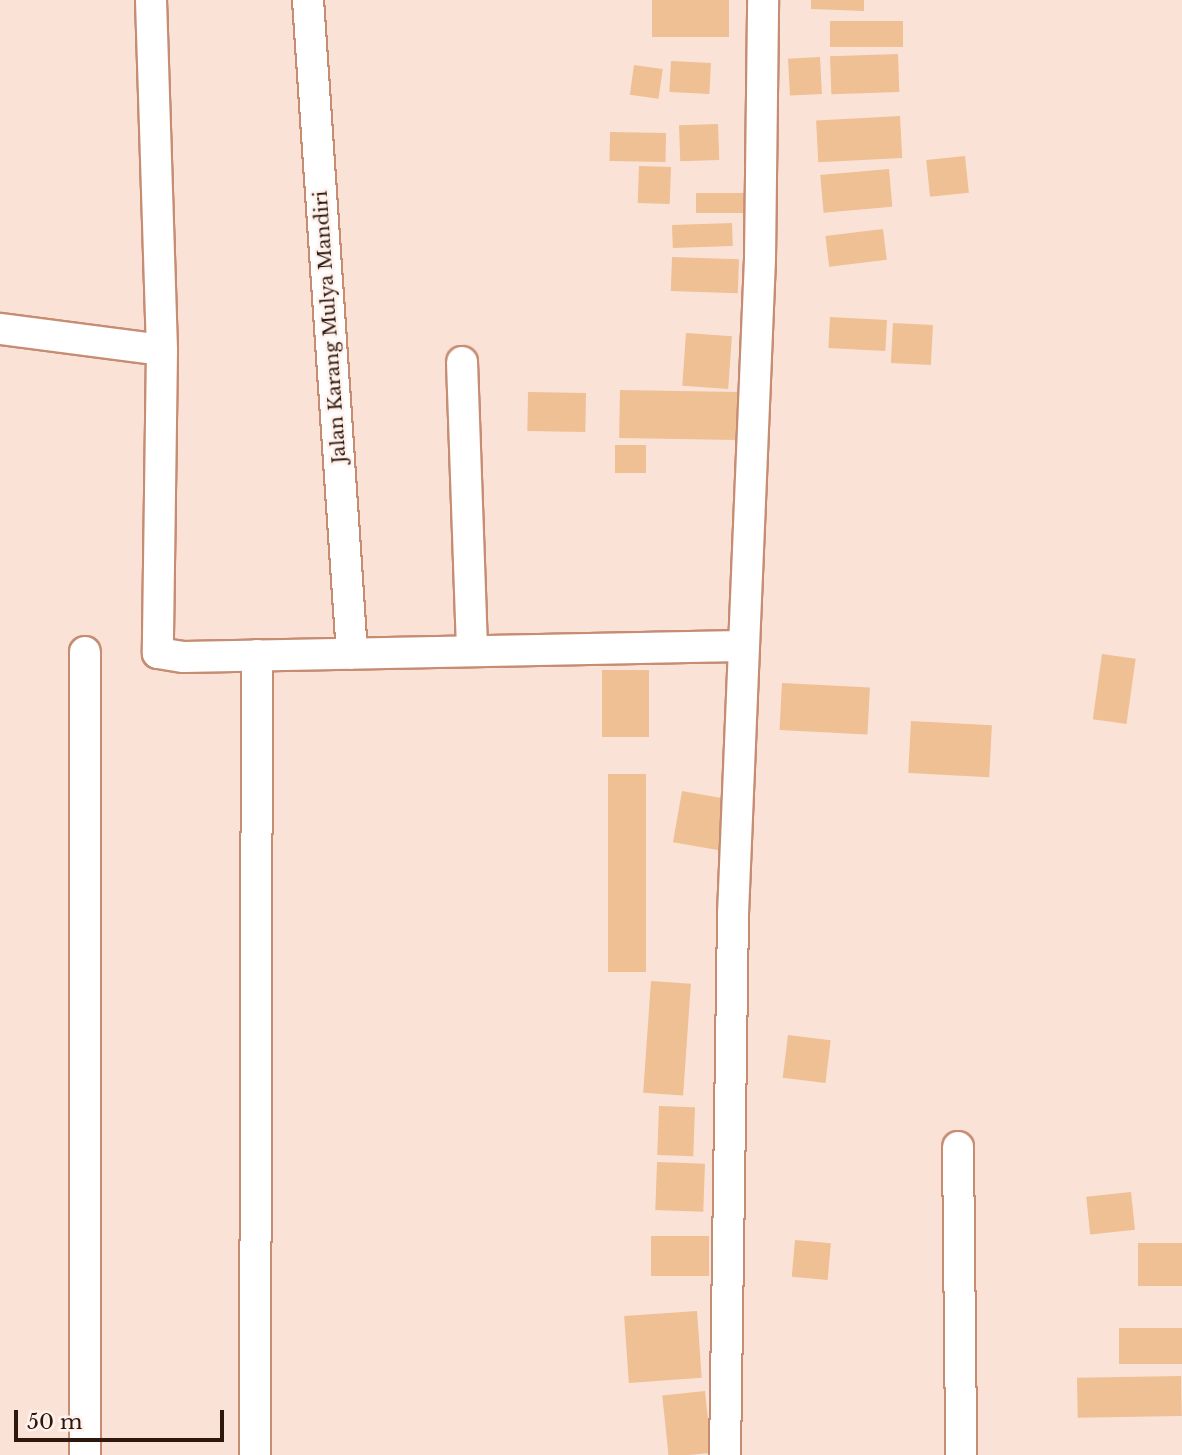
<!DOCTYPE html>
<html>
<head>
<meta charset="utf-8">
<style>
	body { margin:0 }
	#map { position:relative; width:1182px; height:1455px; overflow:hidden; background:#fbe2d7; font-family:"Libre Baskerville",serif }
	div>[style] { position:absolute }
	.building>* { inset:0; background:#eec094; transform-origin:0 0 }
	.roads { filter:drop-shadow(2px 0 #c68d73) drop-shadow(-2px 0 #c68d73) drop-shadow(0 2px #c68d73) drop-shadow(0 -2px #c68d73) }
	.street>* { height:30px; margin:-15px; padding:0 15px; transform-origin:15px; border-radius:15px; background:#fff }
	span { translate:-50% -50%; white-space:nowrap; text-align:center; line-height:1.15; -webkit-text-stroke:5px #fff2ed; paint-order:stroke }
	.street-label { font-size:19px; color:#2e180e }
	.scale { position:absolute; left:14px; top:1410px; width:210px; height:32px; box-sizing:border-box; border:4px solid #2e180e; border-top:0; padding-left:9px; font-size:21px; line-height:24px; white-space:nowrap; color:#2e180e; -webkit-text-stroke:5px #fff2ed; paint-order:stroke }
</style>
</head>
<body>
<div id="map">
	<div class="building">
		<div style="left:652px;top:0;width:77px;height:37px"></div>
		<div style="clip-path:polygon(811px 0,864px 0,864px 11px,811px 9px)"></div>
		<div style="left:903px;top:21px;width:26px;height:73px;rotate:90deg"></div>
		<div style="left:898px;top:54px;width:38px;height:68px;rotate:88deg"></div>
		<div style="left:820px;top:57px;width:37px;height:32px;rotate:87deg"></div>
		<div style="left:671px;top:61px;width:40px;height:31px;rotate:3deg"></div>
		<div style="left:634px;top:65px;width:29px;height:30px;rotate:8deg"></div>
		<div style="left:900px;top:116px;width:42px;height:84px;rotate:87deg"></div>
		<div style="left:718px;top:124px;width:36px;height:39px;rotate:88deg"></div>
		<div style="left:610px;top:132px;width:56px;height:29px;rotate:1deg"></div>
		<div style="left:965px;top:156px;width:37px;height:39px;rotate:84deg"></div>
		<div style="left:639px;top:166px;width:32px;height:37px;rotate:2deg"></div>
		<div style="left:889px;top:169px;width:38px;height:69px;rotate:85deg"></div>
		<div style="left:696px;top:193px;width:48px;height:20px"></div>
		<div style="left:732px;top:223px;width:23px;height:60px;rotate:88deg"></div>
		<div style="left:883px;top:229px;width:31px;height:58px;rotate:83deg"></div>
		<div style="left:672px;top:257px;width:67px;height:34px;rotate:2deg"></div>
		<div style="left:830px;top:317px;width:57px;height:31px;rotate:3deg"></div>
		<div style="left:893px;top:323px;width:40px;height:40px;rotate:3deg"></div>
		<div style="left:686px;top:333px;width:46px;height:53px;rotate:4deg"></div>
		<div style="left:620px;top:390px;width:118px;height:48px;rotate:1deg"></div>
		<div style="left:528px;top:392px;width:58px;height:39px;rotate:1deg"></div>
		<div style="left:615px;top:445px;width:31px;height:28px"></div>
		<div style="left:1102px;top:654px;width:34px;height:66px;rotate:8deg"></div>
		<div style="left:602px;top:670px;width:47px;height:67px"></div>
		<div style="left:782px;top:683px;width:88px;height:47px;rotate:3deg"></div>
		<div style="left:911px;top:721px;width:81px;height:52px;rotate:3deg"></div>
		<div style="left:608px;top:774px;width:38px;height:198px"></div>
		<div style="left:682px;top:791px;width:47px;height:52px;rotate:10deg"></div>
		<div style="left:651px;top:981px;width:40px;height:112px;rotate:4deg"></div>
		<div style="left:788px;top:1035px;width:43px;height:43px;rotate:7deg"></div>
		<div style="left:659px;top:1106px;width:36px;height:49px;rotate:2deg"></div>
		<div style="left:657px;top:1162px;width:48px;height:48px;rotate:2deg"></div>
		<div style="left:1131px;top:1192px;width:38px;height:45px;rotate:84deg"></div>
		<div style="left:651px;top:1236px;width:58px;height:40px"></div>
		<div style="left:795px;top:1240px;width:36px;height:37px;rotate:5deg"></div>
		<div style="left:1182px;top:1243px;width:43px;height:44px;rotate:90deg"></div>
		<div style="left:697px;top:1311px;width:67px;height:73px;rotate:86deg"></div>
		<div style="left:1182px;top:1328px;width:36px;height:63px;rotate:90deg"></div>
		<div style="left:1181px;top:1376px;width:40px;height:104px;rotate:89deg"></div>
		<div style="left:705px;top:1391px;width:62px;height:43px;rotate:84deg"></div>
	</div>
	<div class="roads">
		<div class="street">
			<div style="left:151px;top:0;width:350px;rotate:88.2deg"></div>
			<div style="left:162px;top:350px;width:303px;rotate:90.8deg"></div>
			<div style="left:158px;top:653px;width:26px;rotate:9deg"></div>
			<div style="left:184px;top:657px;width:557px;rotate:-1.13deg"></div>
			<div style="left:308px;top:0;width:655px;rotate:86.15deg"></div>
			<div style="left:0;top:329px;width:163px;rotate:7.4deg"></div>
			<div style="left:462px;top:362px;width:289px;rotate:88deg"></div>
			<div style="left:958px;top:1147px;width:308px;rotate:89.4deg"></div>
			<div style="left:85px;top:1455px;width:803px;rotate:-90deg"></div>
			<div style="left:255px;top:1455px;width:800px;rotate:-89.86deg"></div>
			<div style="left:725px;top:1455px;width:541px;rotate:-89.15deg"></div>
			<div style="left:733px;top:914px;width:657px;rotate:-87.64deg"></div>
			<div style="left:760px;top:258px;width:258px;rotate:-89.3deg"></div>
		</div>
	</div>
	<div class="street-label">
		<span style="left:330px;top:327px;rotate:-94deg">Jalan Karang Mulya Mandiri</span>
	</div>
	<div class="scale">50 m</div>
</div>
</body>
</html>
